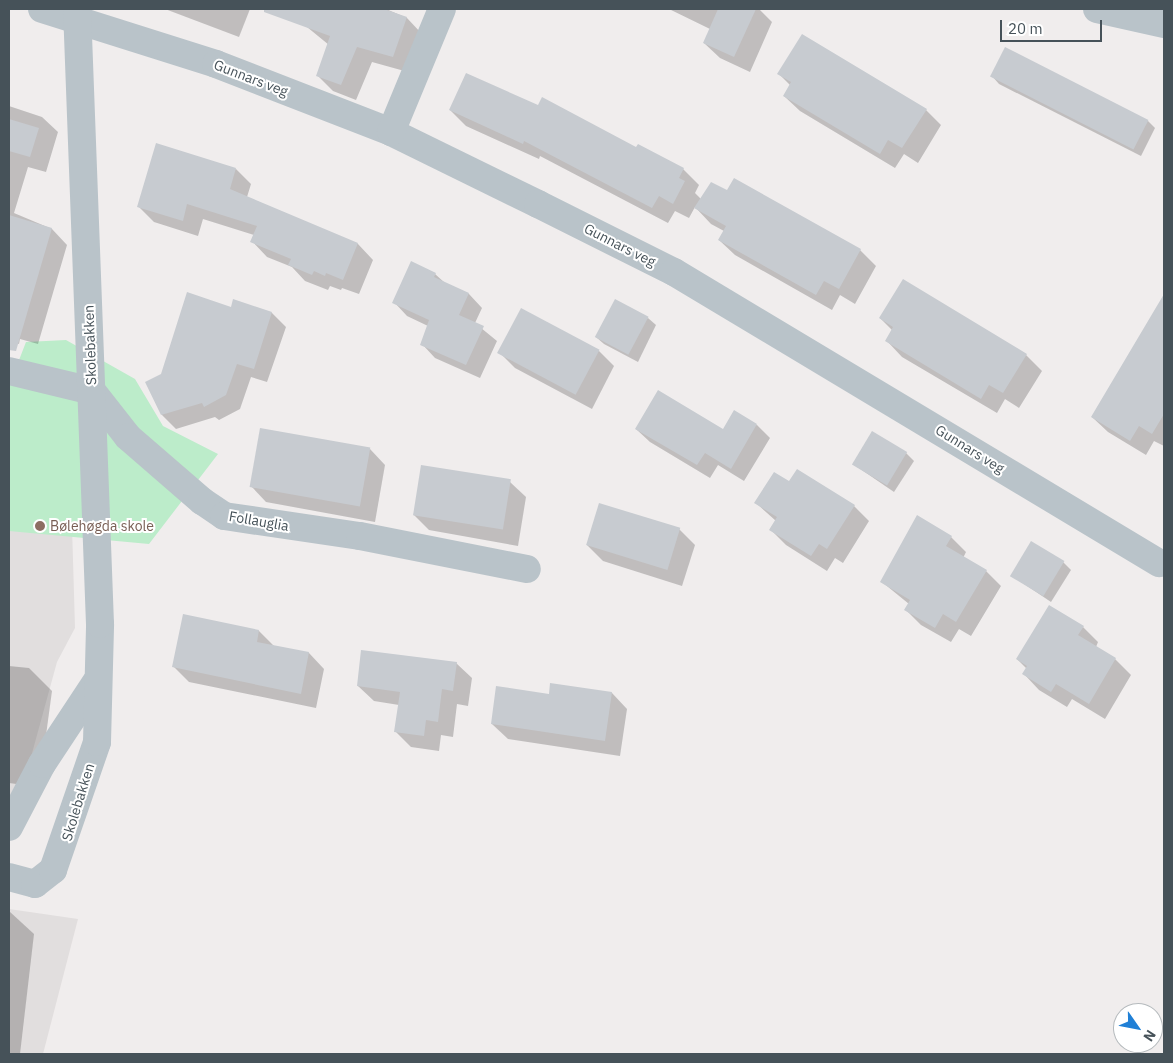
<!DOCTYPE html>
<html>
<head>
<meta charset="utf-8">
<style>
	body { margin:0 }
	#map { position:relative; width:1173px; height:1063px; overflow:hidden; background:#f0eded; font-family:"IBM Plex Sans",sans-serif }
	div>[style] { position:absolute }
	.education>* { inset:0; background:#e1dede }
	.green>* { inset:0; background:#bcecca }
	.shadow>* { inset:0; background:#0003 }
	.building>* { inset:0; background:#c7cbd0; transform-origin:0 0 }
	.minor>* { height:28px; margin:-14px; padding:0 14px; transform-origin:14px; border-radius:14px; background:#b9c3c9 }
	.tertiary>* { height:28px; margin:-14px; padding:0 14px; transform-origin:14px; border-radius:14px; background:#b9c3c9 }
	.dots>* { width:14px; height:14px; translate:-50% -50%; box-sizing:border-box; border:2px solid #fff; border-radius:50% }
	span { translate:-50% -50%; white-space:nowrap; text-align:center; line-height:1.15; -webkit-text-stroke:4px #fff; paint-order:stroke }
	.street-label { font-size:14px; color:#465259 }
	.education-label { font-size:14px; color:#785e54 }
	.left { translate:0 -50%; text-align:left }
	.frame { position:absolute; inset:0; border:10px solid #465259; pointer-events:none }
	.north { position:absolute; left:1113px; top:1003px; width:50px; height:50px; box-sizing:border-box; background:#fff; border:1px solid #b5babd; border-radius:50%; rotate:123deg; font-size:14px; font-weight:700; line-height:20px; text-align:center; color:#465259 }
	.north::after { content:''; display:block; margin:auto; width:18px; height:22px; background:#2080d6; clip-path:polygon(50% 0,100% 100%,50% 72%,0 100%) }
	.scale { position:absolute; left:1000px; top:20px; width:102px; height:22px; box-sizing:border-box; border:2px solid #465259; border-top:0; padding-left:6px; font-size:15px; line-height:18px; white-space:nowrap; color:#465259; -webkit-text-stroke:4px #fff; paint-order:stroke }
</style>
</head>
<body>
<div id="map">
	<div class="education">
		<div style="clip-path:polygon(9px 387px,69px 425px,75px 628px,57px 662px,31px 757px,9px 797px)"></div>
		<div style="clip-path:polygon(9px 909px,78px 919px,43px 1054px,9px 1054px)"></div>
	</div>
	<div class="green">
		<div style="clip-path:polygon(66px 340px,135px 379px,163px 426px,218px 454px,149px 544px,9px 531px,9px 386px,26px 342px)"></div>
	</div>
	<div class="shadow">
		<div style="clip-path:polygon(165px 9px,250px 9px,239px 37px)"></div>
		<div style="clip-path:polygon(313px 9px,386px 9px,407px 18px,422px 34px,408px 72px,372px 62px,356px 100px,333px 91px,317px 75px,329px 45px,307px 27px)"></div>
		<div style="clip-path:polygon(669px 9px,759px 9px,772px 22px,750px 72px,720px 58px,704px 43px,710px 29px)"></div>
		<div style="clip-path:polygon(1006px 49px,1148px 121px,1155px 128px,1141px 156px,999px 84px,992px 76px)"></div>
		<div style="clip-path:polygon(779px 74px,926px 110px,941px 125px,918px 163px,904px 154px,895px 168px,800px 111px,784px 96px,791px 86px)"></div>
		<div style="clip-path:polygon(9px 106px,42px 117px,58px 132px,46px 172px,28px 167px,14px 213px,52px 229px,67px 245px,38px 344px,20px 339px,19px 344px,9px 341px)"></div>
		<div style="clip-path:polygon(450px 110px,637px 149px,683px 169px,699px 185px,695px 193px,701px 199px,728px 192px,734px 180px,860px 250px,876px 266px,855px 304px,840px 295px,832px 310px,735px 255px,719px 240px,724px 231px,711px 224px,695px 207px,689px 218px,675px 211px,668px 223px,540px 156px,539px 159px,466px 126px)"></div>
		<div style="clip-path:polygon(236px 169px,251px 184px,247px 197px,358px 244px,373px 260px,359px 294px,342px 288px,341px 290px,330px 286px,328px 290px,305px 281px,292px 267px,267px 257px,252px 241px,254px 235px,203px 219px,198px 236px,154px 222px,139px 207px)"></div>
		<div style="clip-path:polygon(435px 274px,445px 283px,469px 294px,482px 308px,475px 323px,497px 341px,480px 378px,435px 358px,422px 344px,428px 326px,407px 316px,394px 302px)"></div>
		<div style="clip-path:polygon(1164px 296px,1164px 446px,1154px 441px,1146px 455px,1108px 432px,1092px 417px)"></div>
		<div style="clip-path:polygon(234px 301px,272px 313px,286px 327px,267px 382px,251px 377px,240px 409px,219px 420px,215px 417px,176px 429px,162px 415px,162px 375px,232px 308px)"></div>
		<div style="clip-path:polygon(648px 318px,656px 325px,638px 362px,604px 344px,596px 337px)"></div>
		<div style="clip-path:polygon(880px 318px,1026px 355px,1042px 371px,1019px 408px,1005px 399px,997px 413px,902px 357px,887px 341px,893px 331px)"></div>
		<div style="clip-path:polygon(599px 351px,614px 366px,592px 409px,515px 368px,499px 352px)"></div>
		<div style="clip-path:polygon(757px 425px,770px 438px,744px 481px,718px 465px,710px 478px,650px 442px,636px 429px,723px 431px)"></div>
		<div style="clip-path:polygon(370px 449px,385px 465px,375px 522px,266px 502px,251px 486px)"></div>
		<div style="clip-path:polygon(906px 453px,914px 461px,894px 492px,853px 464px)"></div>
		<div style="clip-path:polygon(510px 482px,526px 497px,518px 546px,429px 530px,414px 515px)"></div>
		<div style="clip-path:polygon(756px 503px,854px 506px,869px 521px,843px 563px,835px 558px,827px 571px,786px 545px,770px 529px,776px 521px)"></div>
		<div style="clip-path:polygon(679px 529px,695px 545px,682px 586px,603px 561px,587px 545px)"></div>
		<div style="clip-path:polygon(951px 537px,966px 552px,963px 558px,986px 571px,1001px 586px,971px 636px,959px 629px,951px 642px,921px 625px,906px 610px,909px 604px,882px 582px)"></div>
		<div style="clip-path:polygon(1063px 562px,1071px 570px,1051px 602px,1011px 575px)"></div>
		<div style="clip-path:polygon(184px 616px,259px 631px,274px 646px,309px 653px,324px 669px,316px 708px,189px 682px,173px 666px)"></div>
		<div style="clip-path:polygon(1083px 627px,1098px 642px,1096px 647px,1115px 659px,1131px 675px,1105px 719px,1072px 699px,1067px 707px,1039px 690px,1024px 674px,1027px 669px,1017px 659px)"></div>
		<div style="clip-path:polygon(456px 663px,472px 678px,468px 706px,457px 704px,453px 737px,441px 735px,439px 751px,411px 747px,396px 732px,399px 705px,374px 701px,358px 686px)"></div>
		<div style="clip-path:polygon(9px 666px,29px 668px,52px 691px,39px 787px,9px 783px)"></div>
		<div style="clip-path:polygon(612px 693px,627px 709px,620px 756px,508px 739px,492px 724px,550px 695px)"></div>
		<div style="clip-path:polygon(9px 911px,34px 934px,20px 1054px,9px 1054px)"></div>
	</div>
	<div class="building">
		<div style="clip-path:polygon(264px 9px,384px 9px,407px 17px,393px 57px,357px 47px,341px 85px,316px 76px,330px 36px,264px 12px)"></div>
		<div style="clip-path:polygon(718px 9px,756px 9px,734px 57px,703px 43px)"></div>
		<div style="clip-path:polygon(802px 34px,927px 109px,902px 148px,888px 140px,880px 154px,783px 96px,791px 82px,777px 74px)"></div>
		<div style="left:1005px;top:47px;width:161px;height:33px;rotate:27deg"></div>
		<div style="clip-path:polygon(466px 73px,538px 105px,542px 97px,636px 147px,638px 144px,684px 168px,679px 178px,685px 181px,673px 204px,659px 196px,652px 208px,524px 141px,523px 144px,449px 110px)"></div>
		<div style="clip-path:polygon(9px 119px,39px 128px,30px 157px,9px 151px)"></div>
		<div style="clip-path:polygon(156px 143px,236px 168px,230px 189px,358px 243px,343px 280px,326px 273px,325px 276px,314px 271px,312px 275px,288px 265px,291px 259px,250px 242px,257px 226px,187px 204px,183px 221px,137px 207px)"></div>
		<div style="clip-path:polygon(734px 178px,861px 249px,839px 289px,824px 281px,816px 295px,718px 240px,726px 226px,694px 208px,711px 182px,727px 190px)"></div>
		<div style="clip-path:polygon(9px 215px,52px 228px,16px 351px,9px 350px)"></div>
		<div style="clip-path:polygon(411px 261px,436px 273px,434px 277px,469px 293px,459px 315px,484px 326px,466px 365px,420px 345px,429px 320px,392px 303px)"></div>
		<div style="clip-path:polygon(903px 279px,1027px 354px,1003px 393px,989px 385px,981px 399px,885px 341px,893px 327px,879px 318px)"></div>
		<div style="clip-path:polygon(187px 292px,231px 307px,233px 299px,272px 312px,254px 369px,237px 364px,226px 395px,204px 407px,202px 403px,161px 415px,145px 382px,161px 374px)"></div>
		<div style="clip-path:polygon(1164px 294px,1164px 414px,1152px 434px,1139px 426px,1130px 441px,1091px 417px)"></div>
		<div style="left:615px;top:299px;width:38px;height:43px;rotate:28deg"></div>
		<div style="left:521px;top:308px;width:89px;height:51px;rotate:28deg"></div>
		<div style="clip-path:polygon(658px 390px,723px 429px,734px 410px,757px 424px,731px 469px,705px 453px,697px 465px,635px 429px)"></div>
		<div style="left:260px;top:428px;width:112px;height:60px;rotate:10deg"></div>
		<div style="left:872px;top:431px;width:41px;height:39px;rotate:31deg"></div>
		<div style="left:421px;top:465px;width:91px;height:51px;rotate:9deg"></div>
		<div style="clip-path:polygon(797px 469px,855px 505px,827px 549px,819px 544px,811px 556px,769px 530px,777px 517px,754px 503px,774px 472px,789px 481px)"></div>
		<div style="left:599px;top:503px;width:85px;height:44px;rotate:17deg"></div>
		<div style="clip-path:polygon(917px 515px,952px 536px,946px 546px,987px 570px,956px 622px,943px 614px,935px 628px,904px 610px,910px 600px,880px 582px)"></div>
		<div style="left:1031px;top:541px;width:39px;height:41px;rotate:31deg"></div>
		<div style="clip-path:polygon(1049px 605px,1084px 626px,1078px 635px,1116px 658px,1089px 704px,1056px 684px,1051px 692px,1022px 674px,1027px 666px,1016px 659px)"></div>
		<div style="clip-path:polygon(183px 614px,259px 630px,257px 642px,309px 652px,301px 694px,172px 667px)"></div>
		<div style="clip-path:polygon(361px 650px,457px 662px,453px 691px,442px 689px,438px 722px,426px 720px,424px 736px,394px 732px,400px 692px,357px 686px)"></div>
		<div style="clip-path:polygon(550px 683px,612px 692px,605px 741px,491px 724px,496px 686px,549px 694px)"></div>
	</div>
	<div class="minor">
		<div style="left:42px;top:9px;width:182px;rotate:17.5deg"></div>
		<div style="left:216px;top:64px;width:188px;rotate:21.2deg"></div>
		<div style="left:391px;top:132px;width:164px;rotate:26.1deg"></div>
		<div style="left:538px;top:204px;width:152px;rotate:26.6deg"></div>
		<div style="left:674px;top:272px;width:566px;rotate:30.96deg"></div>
		<div style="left:391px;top:132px;width:133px;rotate:-67.5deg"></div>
		<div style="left:9px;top:371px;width:85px;rotate:13.5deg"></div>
		<div style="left:92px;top:391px;width:58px;rotate:52deg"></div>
		<div style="left:128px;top:437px;width:98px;rotate:40.9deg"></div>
		<div style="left:202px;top:501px;width:27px;rotate:34deg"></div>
		<div style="left:224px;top:516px;width:137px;rotate:8.4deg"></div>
		<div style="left:360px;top:536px;width:170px;rotate:11.2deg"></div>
		<div style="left:9px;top:827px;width:71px;rotate:-62.4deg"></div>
		<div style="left:42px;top:764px;width:98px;rotate:-56.6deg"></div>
		<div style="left:9px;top:877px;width:27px;rotate:15deg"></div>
		<div style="left:35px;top:884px;width:23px;rotate:-38deg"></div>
		<div style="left:53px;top:870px;width:135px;rotate:-71deg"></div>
		<div style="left:97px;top:742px;width:118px;rotate:-88.5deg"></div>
		<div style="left:100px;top:624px;width:615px;rotate:-92.14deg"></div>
	</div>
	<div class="tertiary">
		<div style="left:1097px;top:9px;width:69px;rotate:12.6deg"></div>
	</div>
	<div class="dots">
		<div style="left:40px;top:526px;background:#8d6e63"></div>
	</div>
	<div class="street-label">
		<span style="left:251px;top:78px;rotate:21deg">Gunnars veg</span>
		<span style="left:620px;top:245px;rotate:27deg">Gunnars veg</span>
		<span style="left:90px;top:345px;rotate:-92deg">Skolebakken</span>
		<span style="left:970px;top:449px;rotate:32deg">Gunnars veg</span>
		<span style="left:259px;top:521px;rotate:10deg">Follauglia</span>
		<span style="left:78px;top:802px;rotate:-73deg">Skolebakken</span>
	</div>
	<div class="education-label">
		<span class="left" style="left:50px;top:526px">Bølehøgda skole</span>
	</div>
	<div class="frame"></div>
	<div class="north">N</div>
	<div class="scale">20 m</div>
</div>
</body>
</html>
